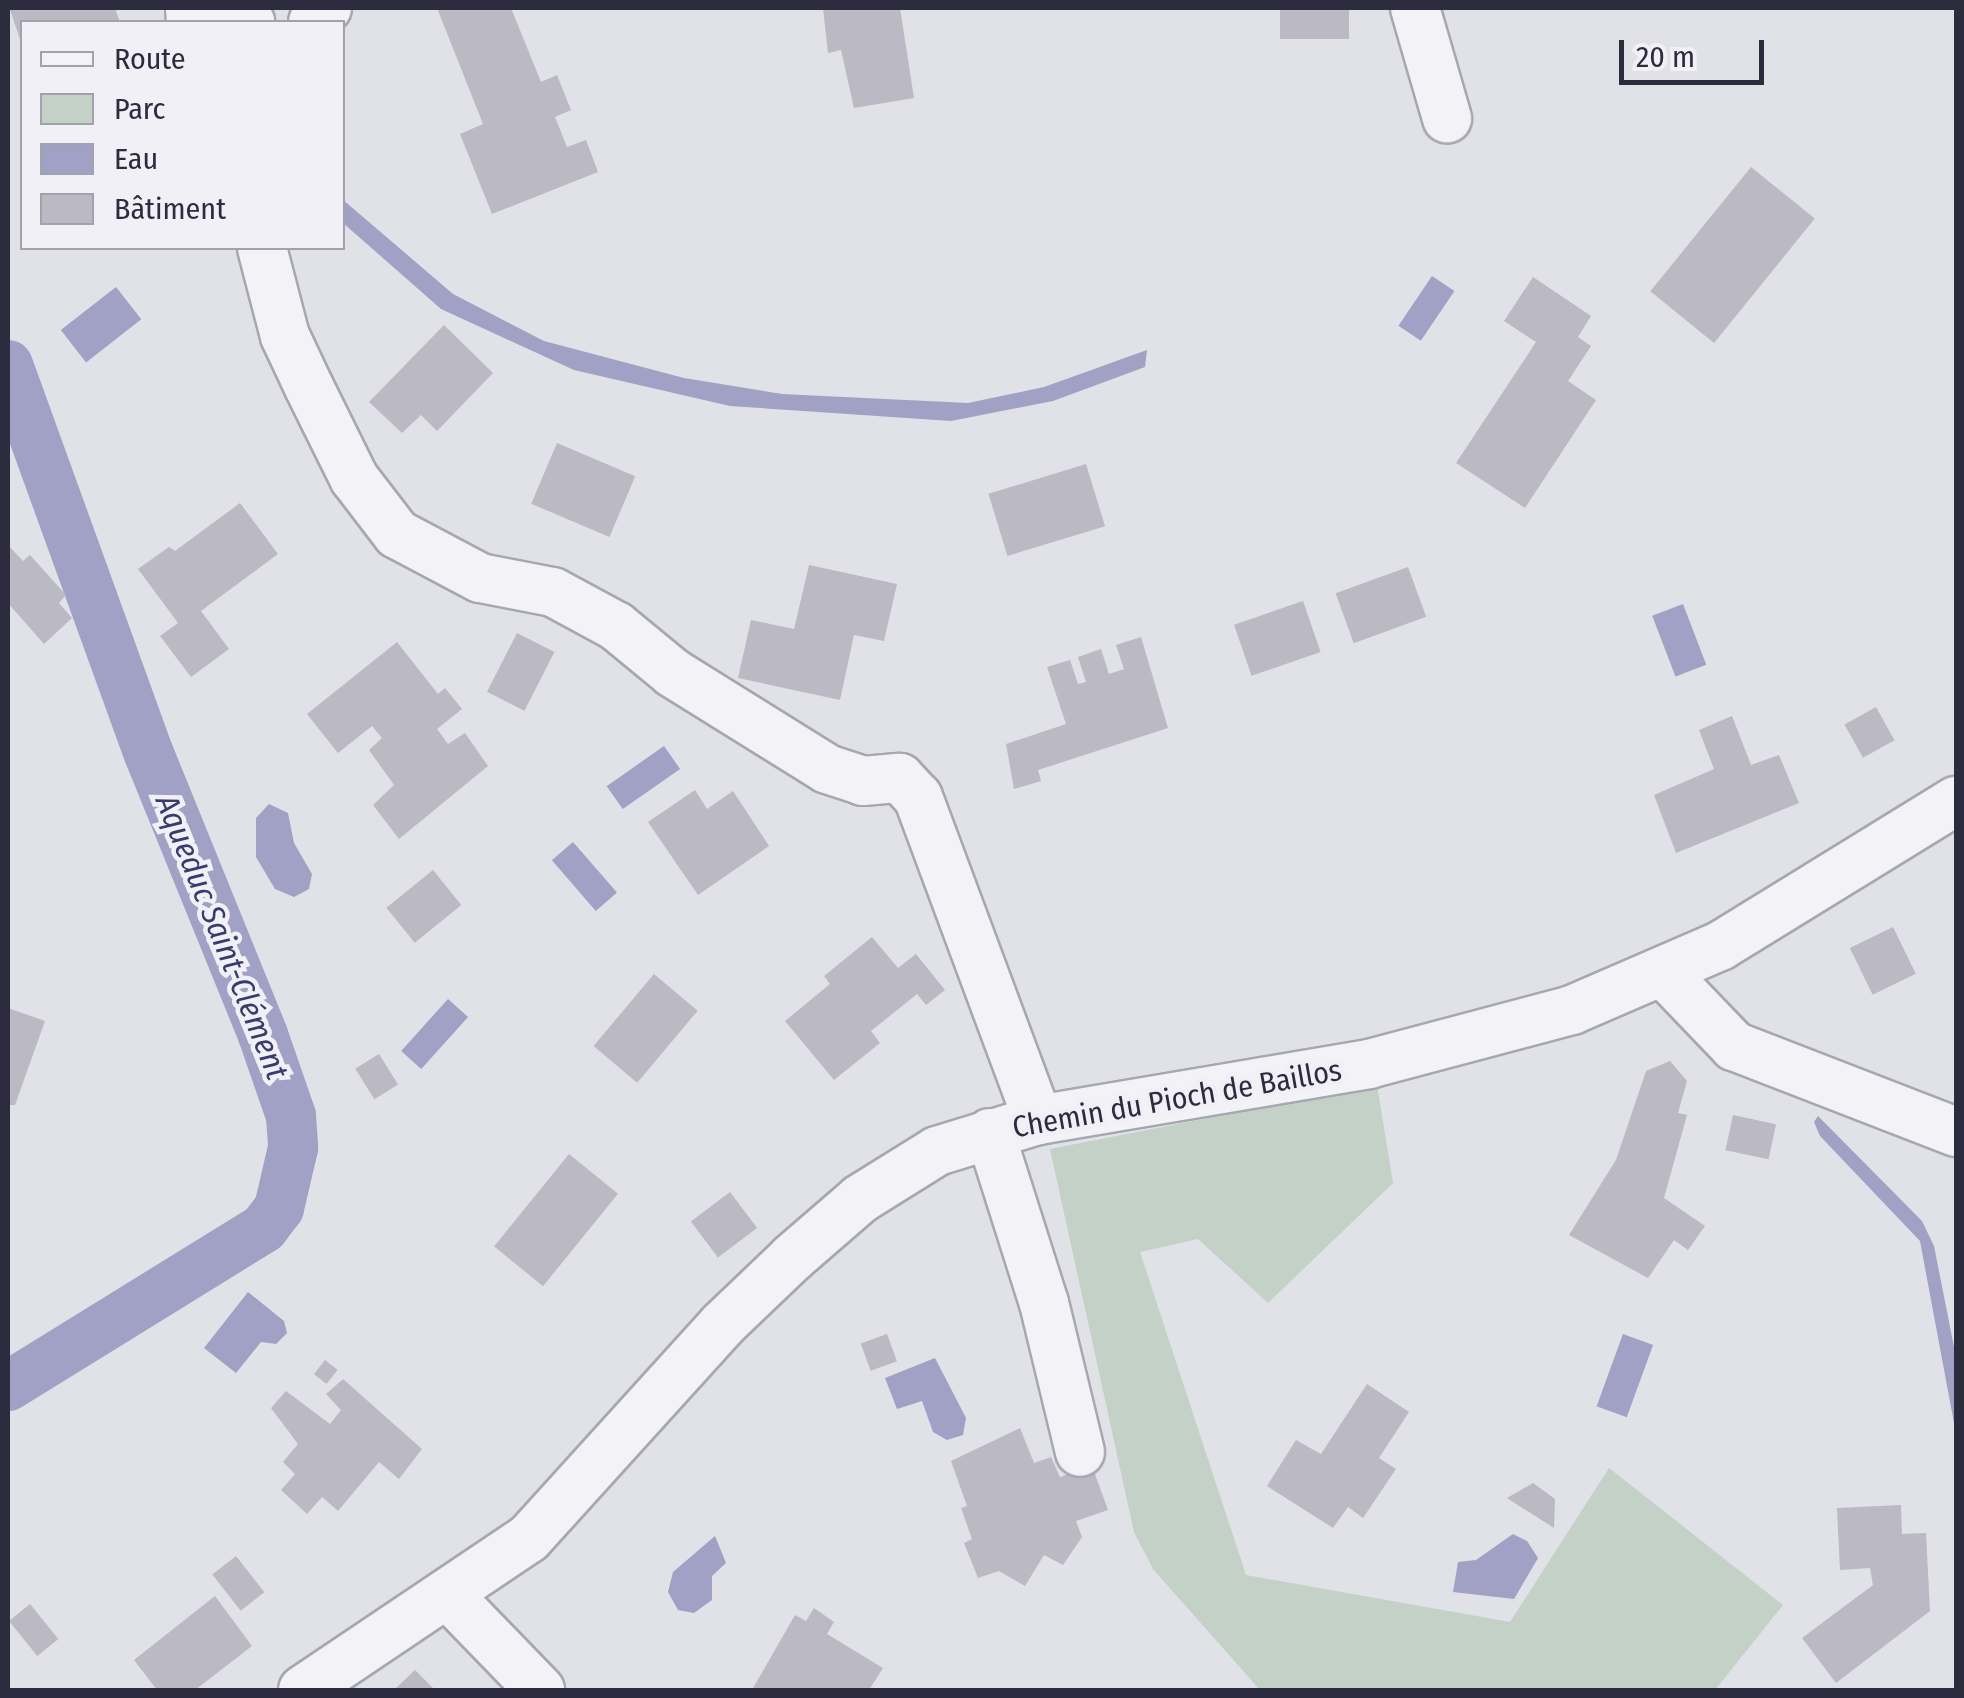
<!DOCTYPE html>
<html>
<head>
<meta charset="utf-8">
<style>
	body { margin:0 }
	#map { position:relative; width:1964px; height:1698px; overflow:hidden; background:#e1e1e8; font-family:"Fira Sans Condensed",sans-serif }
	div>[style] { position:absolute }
	.green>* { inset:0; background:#c3d1c6 }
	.water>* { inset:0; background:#a0a1c4; transform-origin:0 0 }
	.canal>* { height:50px; margin:-25px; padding:0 25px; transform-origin:25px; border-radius:25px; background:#a0a1c4 }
	.building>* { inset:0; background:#bab9c4; transform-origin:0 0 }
	.roads { filter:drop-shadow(2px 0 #a7a7b2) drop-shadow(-2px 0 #a7a7b2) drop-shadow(0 2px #a7a7b2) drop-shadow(0 -2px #a7a7b2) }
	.minor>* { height:48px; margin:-24px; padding:0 24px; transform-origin:24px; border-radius:24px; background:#f3f3f7 }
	span { translate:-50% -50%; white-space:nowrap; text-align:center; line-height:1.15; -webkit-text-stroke:9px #f0f0f6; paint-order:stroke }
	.street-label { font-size:30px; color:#2d2b3e }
	.water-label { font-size:32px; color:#3a3a6d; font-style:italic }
	.frame { position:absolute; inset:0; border:10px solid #2d2b3e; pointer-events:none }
	.legend { position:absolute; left:20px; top:20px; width:325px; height:230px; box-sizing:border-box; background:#f0f0f6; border:2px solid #a2a1ac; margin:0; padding:12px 18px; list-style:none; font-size:30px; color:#2d2b3e }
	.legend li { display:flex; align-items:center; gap:20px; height:50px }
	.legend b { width:50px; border:2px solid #a2a1ac }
	.scale { position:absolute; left:1619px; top:40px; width:145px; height:45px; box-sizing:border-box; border:5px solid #2d2b3e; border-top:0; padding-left:12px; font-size:30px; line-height:35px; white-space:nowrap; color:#2d2b3e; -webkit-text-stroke:8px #f0f0f6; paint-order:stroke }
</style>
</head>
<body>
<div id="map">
	<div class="green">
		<div style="clip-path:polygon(1377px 1085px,1393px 1183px,1268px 1303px,1198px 1239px,1140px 1252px,1246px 1575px,1510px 1622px,1609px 1468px,1783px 1605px,1715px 1690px,1260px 1690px,1153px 1569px,1134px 1532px,1050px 1149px)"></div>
	</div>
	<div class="water">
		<div style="clip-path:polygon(342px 199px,453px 294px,544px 341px,684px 378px,782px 394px,968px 403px,1044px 387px,1147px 350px,1145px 367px,1053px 401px,951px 421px,730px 406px,574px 370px,441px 309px,343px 223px)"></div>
		<div style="left:1432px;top:276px;width:27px;height:60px;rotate:34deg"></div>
		<div style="left:116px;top:287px;width:41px;height:70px;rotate:52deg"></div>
		<div style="left:1683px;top:604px;width:65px;height:33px;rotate:69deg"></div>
		<div style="left:664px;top:746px;width:28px;height:70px;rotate:55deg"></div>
		<div style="clip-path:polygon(269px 804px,288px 813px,294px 843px,312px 874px,309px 889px,294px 897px,275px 889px,256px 857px,256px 818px)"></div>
		<div style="left:573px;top:842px;width:67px;height:28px;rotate:49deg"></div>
		<div style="left:448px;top:999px;width:27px;height:70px;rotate:42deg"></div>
		<div style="clip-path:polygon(1818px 1116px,1922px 1221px,1934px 1246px,1956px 1357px,1956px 1434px,1920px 1241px,1820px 1136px,1814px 1122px)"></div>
		<div style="clip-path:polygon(248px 1292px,284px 1321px,287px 1333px,276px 1344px,261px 1342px,236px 1373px,204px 1348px)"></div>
		<div style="left:1623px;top:1334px;width:32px;height:77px;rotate:20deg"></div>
		<div style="clip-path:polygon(935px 1358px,966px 1418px,963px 1435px,947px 1440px,933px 1432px,922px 1401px,897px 1409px,885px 1378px)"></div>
		<div style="clip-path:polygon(1513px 1534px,1527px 1541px,1538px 1558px,1514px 1599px,1453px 1592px,1458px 1562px,1476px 1560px)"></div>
		<div style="clip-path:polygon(715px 1536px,726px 1563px,712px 1576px,712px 1600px,694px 1613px,678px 1610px,668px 1592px,673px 1572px)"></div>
	</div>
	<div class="canal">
		<div style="left:8px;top:365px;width:414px;rotate:70.1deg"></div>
		<div style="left:149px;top:754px;width:303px;rotate:67.9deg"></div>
		<div style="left:263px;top:1035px;width:86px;rotate:70.9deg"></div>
		<div style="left:291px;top:1116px;width:32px;rotate:86deg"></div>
		<div style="left:293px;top:1148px;width:62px;rotate:103.1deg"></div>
		<div style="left:279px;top:1208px;width:25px;rotate:127deg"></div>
		<div style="left:264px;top:1228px;width:301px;rotate:148.3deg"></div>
	</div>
	<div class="building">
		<div style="clip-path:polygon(17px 8px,115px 8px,120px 22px,22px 22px,22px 45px,10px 10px)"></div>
		<div style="clip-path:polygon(437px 8px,511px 8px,541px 82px,557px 75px,571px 110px,555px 117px,567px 147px,586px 140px,598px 172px,492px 214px,460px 134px,483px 124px)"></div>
		<div style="clip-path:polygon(823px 8px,900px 8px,914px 98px,854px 108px,841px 50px,828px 53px)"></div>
		<div style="left:1280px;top:8px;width:69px;height:31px"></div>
		<div style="left:1751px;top:167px;width:82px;height:160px;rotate:39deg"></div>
		<div style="clip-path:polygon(1533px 277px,1591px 316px,1578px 337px,1591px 346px,1568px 381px,1596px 400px,1525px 508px,1456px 463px,1536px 342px,1504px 321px)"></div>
		<div style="clip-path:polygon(444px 325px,493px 373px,437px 431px,421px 415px,402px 433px,369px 402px)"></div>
		<div style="left:557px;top:443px;width:85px;height:66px;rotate:23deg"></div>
		<div style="left:1086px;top:464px;width:65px;height:102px;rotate:73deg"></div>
		<div style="clip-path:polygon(240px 503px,278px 554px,201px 611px,229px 649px,191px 677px,160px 636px,178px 623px,138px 569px,169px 547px,175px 551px)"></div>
		<div style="clip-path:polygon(8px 545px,23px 561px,30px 555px,66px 595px,59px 603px,72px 618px,44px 644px,8px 603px)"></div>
		<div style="clip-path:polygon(809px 565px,897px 584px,884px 641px,854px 635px,840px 700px,738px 678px,751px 620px,794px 629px)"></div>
		<div style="left:1408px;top:567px;width:53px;height:77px;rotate:70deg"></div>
		<div style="left:1303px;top:601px;width:54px;height:73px;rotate:71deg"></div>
		<div style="left:517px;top:633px;width:42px;height:66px;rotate:27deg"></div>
		<div style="clip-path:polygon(1141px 637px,1168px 728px,1038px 770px,1041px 781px,1014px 789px,1006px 744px,1066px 724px,1047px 667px,1070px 660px,1078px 684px,1086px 682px,1078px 657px,1101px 649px,1109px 674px,1124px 669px,1116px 645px)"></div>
		<div style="clip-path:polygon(397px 642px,438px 694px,445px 688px,462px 709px,437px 729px,448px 744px,465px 733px,488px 766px,399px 839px,373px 805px,394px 785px,369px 750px,382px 738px,372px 726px,338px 753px,307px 714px)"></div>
		<div style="left:1876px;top:707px;width:38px;height:36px;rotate:61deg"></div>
		<div style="clip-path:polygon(1732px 716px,1751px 765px,1779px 755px,1799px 803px,1676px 853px,1654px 795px,1714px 769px,1699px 730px)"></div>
		<div style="clip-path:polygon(695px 790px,707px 809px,733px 791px,769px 846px,698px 895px,648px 822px)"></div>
		<div style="left:433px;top:870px;width:45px;height:60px;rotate:51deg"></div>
		<div style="left:1893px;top:927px;width:52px;height:48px;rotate:64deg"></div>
		<div style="clip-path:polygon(872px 937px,898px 968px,916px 954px,945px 990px,926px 1005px,917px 994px,871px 1031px,880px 1043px,834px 1080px,785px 1021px,830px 984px,824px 976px)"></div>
		<div style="left:654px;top:974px;width:57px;height:94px;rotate:40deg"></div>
		<div style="clip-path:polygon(8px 1008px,45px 1021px,15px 1105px,8px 1105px)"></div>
		<div style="left:379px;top:1054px;width:36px;height:28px;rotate:58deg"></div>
		<div style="clip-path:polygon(1670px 1061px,1687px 1081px,1678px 1113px,1687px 1115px,1664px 1198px,1705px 1226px,1688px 1250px,1674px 1240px,1648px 1278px,1569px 1235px,1616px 1160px,1646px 1071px)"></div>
		<div style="left:1733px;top:1115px;width:44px;height:36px;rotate:12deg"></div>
		<div style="left:569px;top:1154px;width:63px;height:119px;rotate:39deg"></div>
		<div style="left:730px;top:1192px;width:45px;height:49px;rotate:53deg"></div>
		<div style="left:887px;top:1334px;width:29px;height:28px;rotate:70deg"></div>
		<div style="left:325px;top:1360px;width:16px;height:18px;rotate:38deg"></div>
		<div style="clip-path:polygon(343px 1379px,422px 1449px,399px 1479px,379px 1462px,338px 1511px,322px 1497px,307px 1514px,281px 1490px,295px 1474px,283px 1462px,298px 1444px,271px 1408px,286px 1391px,330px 1424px,341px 1410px,326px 1394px)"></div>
		<div style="clip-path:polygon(1367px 1384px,1409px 1412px,1379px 1458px,1396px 1469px,1363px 1518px,1348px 1507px,1333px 1528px,1267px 1486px,1296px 1440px,1321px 1454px)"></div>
		<div style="clip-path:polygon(1020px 1428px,1034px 1463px,1051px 1457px,1060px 1477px,1092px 1466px,1108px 1510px,1076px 1521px,1082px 1537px,1063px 1565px,1044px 1555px,1025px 1586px,999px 1571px,978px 1578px,964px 1543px,972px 1539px,961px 1508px,967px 1506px,951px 1461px)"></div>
		<div style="clip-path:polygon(1533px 1483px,1555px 1499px,1554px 1528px,1507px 1498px)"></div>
		<div style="clip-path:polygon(1901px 1505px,1902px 1534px,1926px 1533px,1930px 1611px,1836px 1683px,1802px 1638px,1873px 1585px,1870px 1568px,1840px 1570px,1837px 1508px)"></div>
		<div style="left:236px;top:1556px;width:46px;height:30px;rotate:52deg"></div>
		<div style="clip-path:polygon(215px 1596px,252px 1646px,195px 1690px,157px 1690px,134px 1660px)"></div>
		<div style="left:30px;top:1604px;width:45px;height:27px;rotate:51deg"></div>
		<div style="clip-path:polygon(814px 1608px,834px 1622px,827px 1634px,883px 1668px,869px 1690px,752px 1690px,795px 1615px,806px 1621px)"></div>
		<div style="clip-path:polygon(415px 1670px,435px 1690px,394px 1690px)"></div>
	</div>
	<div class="roads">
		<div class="minor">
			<div style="left:190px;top:8px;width:14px;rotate:86deg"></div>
			<div style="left:235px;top:8px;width:21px;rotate:43deg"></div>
			<div style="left:1415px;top:8px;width:115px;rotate:73.8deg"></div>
			<div style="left:313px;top:22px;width:20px;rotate:-45deg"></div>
			<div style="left:262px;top:248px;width:91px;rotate:75.4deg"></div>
			<div style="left:285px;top:336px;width:56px;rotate:64.8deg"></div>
			<div style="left:309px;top:387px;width:102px;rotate:63.7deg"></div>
			<div style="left:354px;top:478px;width:71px;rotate:52.5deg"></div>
			<div style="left:397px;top:534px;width:94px;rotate:27.9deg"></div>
			<div style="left:480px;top:578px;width:74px;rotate:10.9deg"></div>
			<div style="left:553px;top:592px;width:72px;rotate:28.4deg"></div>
			<div style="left:616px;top:626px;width:74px;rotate:39.5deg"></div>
			<div style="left:673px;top:673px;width:181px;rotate:31.9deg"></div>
			<div style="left:827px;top:769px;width:38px;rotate:18deg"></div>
			<div style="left:863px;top:781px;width:37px;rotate:-5deg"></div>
			<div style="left:900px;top:778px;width:26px;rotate:47deg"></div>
			<div style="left:918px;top:797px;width:345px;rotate:69.6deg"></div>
			<div style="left:1663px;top:972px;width:103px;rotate:46.2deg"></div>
			<div style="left:1734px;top:1046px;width:238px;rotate:21.2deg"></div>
			<div style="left:990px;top:1133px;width:178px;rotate:72.4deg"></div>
			<div style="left:1044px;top:1303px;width:153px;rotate:76.4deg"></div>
			<div style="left:447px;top:1594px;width:134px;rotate:45.9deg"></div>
			<div style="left:303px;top:1690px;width:272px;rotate:-33.9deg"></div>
			<div style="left:529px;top:1538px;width:287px;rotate:-47.8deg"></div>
			<div style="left:722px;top:1325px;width:97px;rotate:-43.7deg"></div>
			<div style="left:792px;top:1258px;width:90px;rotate:-40.9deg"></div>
			<div style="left:860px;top:1199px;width:91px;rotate:-31.9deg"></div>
			<div style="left:937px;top:1151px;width:106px;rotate:-17.1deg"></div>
			<div style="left:1038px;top:1120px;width:336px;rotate:-9.6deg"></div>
			<div style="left:1369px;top:1064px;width:210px;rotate:-14.9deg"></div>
			<div style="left:1572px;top:1010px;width:161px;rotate:-23.4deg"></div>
			<div style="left:1720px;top:946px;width:277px;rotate:-31.6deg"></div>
		</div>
	</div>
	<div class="street-label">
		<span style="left:1177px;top:1099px;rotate:-10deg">Chemin du Pioch de Baillos</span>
	</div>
	<div class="water-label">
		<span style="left:222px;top:937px;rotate:68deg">Aqueduc Saint-Clément</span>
	</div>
	<div class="frame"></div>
	<ul class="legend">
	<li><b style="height:12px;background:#f3f3f7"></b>Route</li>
	<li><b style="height:28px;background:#c3d1c6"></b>Parc</li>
	<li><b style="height:28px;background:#a0a1c4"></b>Eau</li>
	<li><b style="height:28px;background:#bab9c4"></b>Bâtiment</li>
	</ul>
	<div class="scale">20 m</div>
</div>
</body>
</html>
